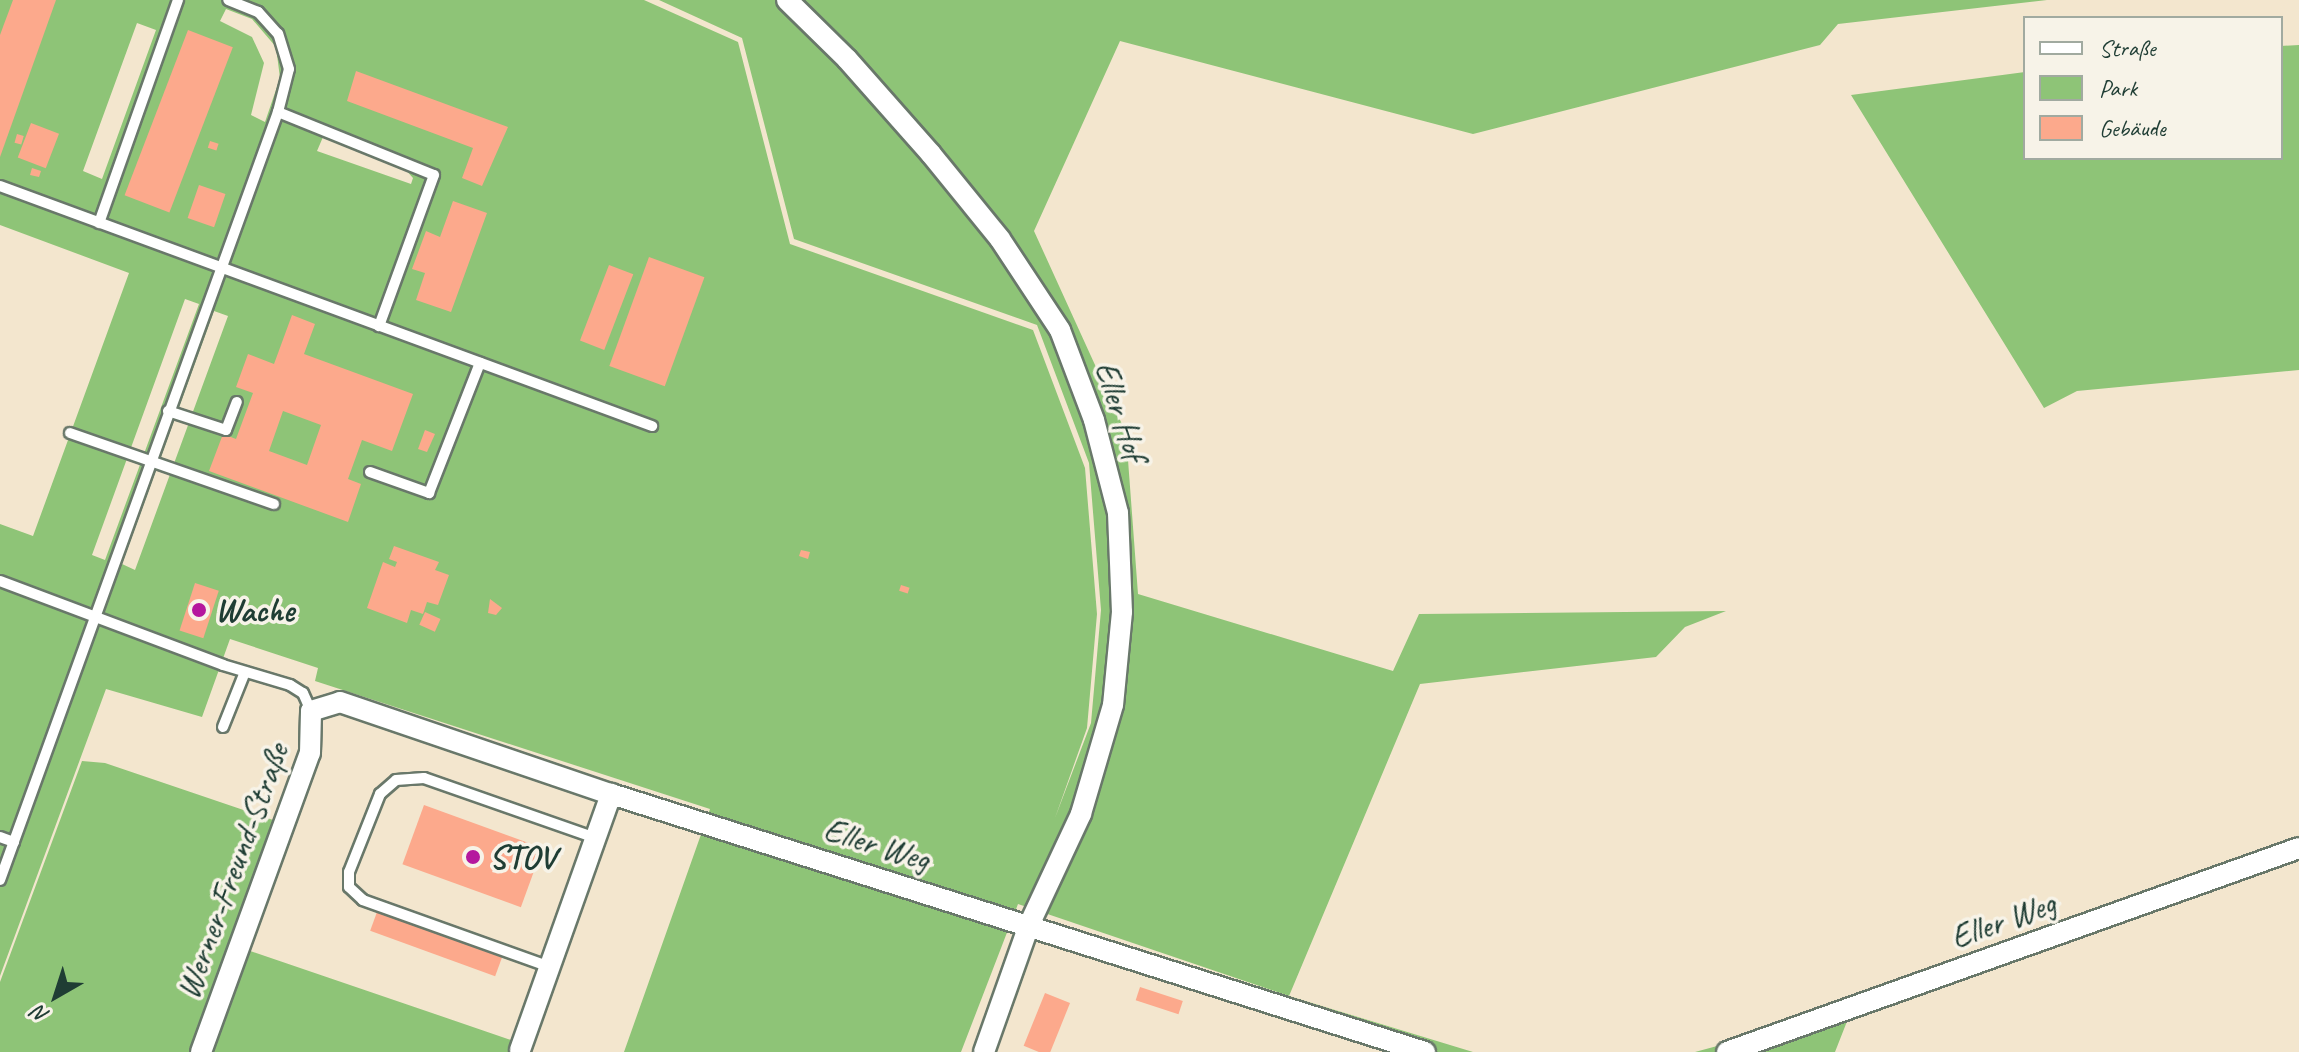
<!DOCTYPE html>
<html>
<head>
<meta charset="utf-8">
<style>
	body { margin:0 }
	#map { position:relative; width:2299px; height:1052px; overflow:hidden; background:#f3e6ce; font-family:Caveat,sans-serif }
	div>[style] { position:absolute }
	.green>* { inset:0; background:#8ec477 }
	.building>* { inset:0; background:#fca98c; transform-origin:0 0 }
	.roads { filter:drop-shadow(2px 0 #69786a) drop-shadow(-2px 0 #69786a) drop-shadow(0 2px #69786a) drop-shadow(0 -2px #69786a) }
	.lane>* { height:10px; margin:-5px; padding:0 5px; transform-origin:5px; border-radius:5px; background:#fff }
	.street>* { height:20px; margin:-10px; padding:0 10px; transform-origin:10px; border-radius:10px; background:#fff }
	.dots>* { width:22px; height:22px; translate:-50% -50%; box-sizing:border-box; border:4px solid #f7f3e8; border-radius:50% }
	span { translate:-50% -50%; white-space:nowrap; text-align:center; line-height:1.15; -webkit-text-stroke:7px #f7f3e8; paint-order:stroke }
	.street-label { font-size:34px; color:#1f3d34 }
	.poi-label { font-size:34px; color:#1f3d34; font-weight:700 }
	.left { translate:0 -50%; text-align:left }
	.legend { position:absolute; left:2023px; top:16px; width:260px; height:144px; box-sizing:border-box; background:#f7f3e8; border:2px solid #a1aaa0; margin:0; padding:10px 14px; list-style:none; font-size:24px; color:#1f3d34 }
	.legend li { display:flex; align-items:center; gap:16px; height:40px }
	.legend b { width:40px; border:2px solid #a1aaa0 }
	.north { position:absolute; left:16px; top:956px; width:80px; height:80px; -webkit-text-stroke:6px #f7f3e8; paint-order:stroke; rotate:219deg; font-size:22px; font-weight:700; line-height:32px; text-align:center; color:#1f3d34 }
	.north::after { content:''; display:block; margin:auto; width:28px; height:36px; background:#1f3d34; clip-path:polygon(50% 0,100% 100%,50% 72%,0 100%) }
</style>
</head>
<body>
<div id="map">
	<div class="green">
		<div style="clip-path:polygon(evenodd,0 0,644px 0,738px 42px,790px 244px,1033px 330px,1085px 468px,1097px 614px,1087px 728px,1055px 818px,1091px 723px,1101px 610px,1089px 463px,1037px 325px,794px 239px,742px 38px,659px 0,2047px 0,1838px 24px,1820px 45px,1473px 134px,1120px 41px,1034px 231px,1126px 433px,1138px 594px,1393px 671px,1419px 614px,1726px 611px,1685px 627px,1656px 657px,1420px 684px,1289px 996px,1473px 1052px,1387px 1052px,1289px 996px,1018px 904px,961px 1052px,624px 1052px,710px 809px,315px 681px,318px 668px,230px 639px,202px 717px,106px 689px,0 976px,0 524px,33px 536px,129px 273px,0 225px,0 0,226px 9px,252px 19px,276px 47px,280px 78px,265px 122px,251px 115px,264px 63px,252px 37px,220px 21px,226px 9px,0 0,137px 23px,156px 30px,102px 179px,83px 171px,137px 23px,0 0,323px 137px,405px 169px,413px 178px,411px 184px,317px 151px,323px 137px,0 0,185px 299px,199px 304px,105px 560px,92px 555px,185px 299px,0 0,214px 311px,228px 316px,135px 570px,122px 564px,214px 311px)"></div>
		<div style="clip-path:polygon(2299px 45px,2299px 370px,2077px 391px,2044px 408px,1851px 95px,2025px 72px,2025px 158px,2281px 158px,2281px 46px)"></div>
		<div style="clip-path:polygon(82px 761px,105px 763px,276px 821px,230px 944px,514px 1041px,511px 1052px,0 1052px,0 982px)"></div>
		<div style="clip-path:polygon(1855px 1001px,1835px 1052px,1695px 1052px,1791px 1026px)"></div>
	</div>
	<div class="building">
		<div style="clip-path:polygon(13px 0,56px 0,0 157px,0 35px)"></div>
		<div style="left:188px;top:30px;width:48px;height:177px;rotate:21deg"></div>
		<div style="clip-path:polygon(356px 71px,508px 127px,482px 186px,462px 178px,473px 148px,347px 101px)"></div>
		<div style="left:31px;top:123px;width:30px;height:37px;rotate:21deg"></div>
		<div style="left:17px;top:134px;width:7px;height:9px;rotate:16deg"></div>
		<div style="left:210px;top:141px;width:9px;height:7px;rotate:18deg"></div>
		<div style="clip-path:polygon(32px 168px,41px 171px,39px 177px,30px 175px)"></div>
		<div style="left:199px;top:185px;width:28px;height:35px;rotate:19deg"></div>
		<div style="clip-path:polygon(453px 201px,487px 213px,451px 312px,416px 300px,425px 273px,412px 269px,426px 231px,440px 237px)"></div>
		<div style="left:649px;top:257px;width:59px;height:116px;rotate:20deg"></div>
		<div style="left:609px;top:265px;width:26px;height:81px;rotate:21deg"></div>
		<div style="clip-path:polygon(evenodd,292px 315px,315px 324px,304px 354px,413px 394px,392px 451px,362px 440px,348px 479px,361px 484px,348px 522px,209px 471px,223px 434px,236px 439px,253px 393px,236px 387px,248px 354px,274px 364px,292px 315px,283px 411px,321px 425px,307px 465px,269px 451px,283px 411px)"></div>
		<div style="clip-path:polygon(425px 430px,435px 434px,427px 452px,418px 449px)"></div>
		<div style="clip-path:polygon(394px 546px,439px 562px,435px 570px,449px 575px,438px 605px,427px 602px,423px 614px,411px 610px,407px 623px,367px 608px,383px 562px,395px 567px,397px 562px,389px 559px)"></div>
		<div style="clip-path:polygon(801px 550px,810px 552px,808px 559px,799px 556px)"></div>
		<div style="left:195px;top:583px;width:25px;height:50px;rotate:18deg"></div>
		<div style="left:901px;top:585px;width:9px;height:6px;rotate:18deg"></div>
		<div style="clip-path:polygon(490px 599px,502px 608px,496px 615px,488px 613px)"></div>
		<div style="left:425px;top:612px;width:17px;height:14px;rotate:24deg"></div>
		<div style="left:424px;top:805px;width:126px;height:63px;rotate:20deg"></div>
		<div style="left:377px;top:912px;width:133px;height:20px;rotate:20deg"></div>
		<div style="left:1140px;top:987px;width:45px;height:14px;rotate:18deg"></div>
		<div style="left:1045px;top:993px;width:27px;height:57px;rotate:22deg"></div>
	</div>
	<div class="roads">
		<div class="lane">
			<div style="left:278px;top:112px;width:168px;rotate:22deg"></div>
			<div style="left:434px;top:175px;width:161px;rotate:110deg"></div>
			<div style="left:0;top:186px;width:695px;rotate:20.21deg"></div>
			<div style="left:99px;top:223px;width:237px;rotate:-70.5deg"></div>
			<div style="left:168px;top:411px;width:61px;rotate:18.1deg"></div>
			<div style="left:226px;top:430px;width:30px;rotate:-69deg"></div>
			<div style="left:70px;top:433px;width:216px;rotate:19.2deg"></div>
			<div style="left:370px;top:472px;width:63px;rotate:19.6deg"></div>
			<div style="left:429px;top:493px;width:140px;rotate:-68.6deg"></div>
			<div style="left:0;top:581px;width:238px;rotate:20.6deg"></div>
			<div style="left:223px;top:665px;width:70px;rotate:16.6deg"></div>
			<div style="left:290px;top:685px;width:15px;rotate:32deg"></div>
			<div style="left:303px;top:693px;width:20px;rotate:66deg"></div>
			<div style="left:223px;top:727px;width:59px;rotate:-68.2deg"></div>
			<div style="left:0;top:837px;width:15px;rotate:20deg"></div>
			<div style="left:0;top:880px;width:817px;rotate:-70.1deg"></div>
			<div style="left:278px;top:112px;width:44px;rotate:-75.7deg"></div>
			<div style="left:289px;top:69px;width:37px;rotate:-107deg"></div>
			<div style="left:278px;top:34px;width:30px;rotate:-132deg"></div>
			<div style="left:258px;top:12px;width:32px;rotate:-158deg"></div>
			<div style="left:550px;top:967px;width:199px;rotate:-160.3deg"></div>
			<div style="left:363px;top:900px;width:19px;rotate:-137deg"></div>
			<div style="left:349px;top:887px;width:15px;rotate:-90deg"></div>
			<div style="left:349px;top:872px;width:84px;rotate:-68.3deg"></div>
			<div style="left:380px;top:794px;width:21px;rotate:-41deg"></div>
			<div style="left:396px;top:780px;width:28px;rotate:-4deg"></div>
			<div style="left:424px;top:778px;width:181px;rotate:19.3deg"></div>
		</div>
		<div class="street">
			<div style="left:787px;top:0;width:84px;rotate:44.5deg"></div>
			<div style="left:847px;top:59px;width:127px;rotate:48.5deg"></div>
			<div style="left:931px;top:154px;width:109px;rotate:50.9deg"></div>
			<div style="left:1000px;top:239px;width:109px;rotate:56.6deg"></div>
			<div style="left:1060px;top:330px;width:96px;rotate:69.3deg"></div>
			<div style="left:1094px;top:420px;width:96px;rotate:75.5deg"></div>
			<div style="left:1118px;top:513px;width:99px;rotate:87.7deg"></div>
			<div style="left:1122px;top:612px;width:93px;rotate:95.5deg"></div>
			<div style="left:1113px;top:705px;width:114px;rotate:106.4deg"></div>
			<div style="left:1081px;top:814px;width:123px;rotate:115.1deg"></div>
			<div style="left:1029px;top:925px;width:135px;rotate:109.5deg"></div>
			<div style="left:520px;top:1050px;width:272px;rotate:-70.4deg"></div>
			<div style="left:201px;top:1052px;width:318px;rotate:-70deg"></div>
			<div style="left:310px;top:753px;width:42px;rotate:-88.6deg"></div>
			<div style="left:311px;top:711px;width:30px;rotate:-17deg"></div>
			<div style="left:340px;top:702px;width:286px;rotate:18.8deg"></div>
			<div style="left:611px;top:794px;width:854px;rotate:17.59deg"></div>
			<div style="left:1727px;top:1052px;width:607px;rotate:-19.63deg"></div>
		</div>
	</div>
	<div class="dots">
		<div style="left:199px;top:610px;background:#b5179e"></div>
		<div style="left:473px;top:857px;background:#b5179e"></div>
	</div>
	<div class="street-label">
		<span style="left:1121px;top:411px;rotate:72deg">Eller Hof</span>
		<span style="left:877px;top:844px;rotate:17deg">Eller Weg</span>
		<span style="left:232px;top:871px;rotate:-70deg">Werner-Freund-Straße</span>
		<span style="left:2003px;top:920px;rotate:-20deg">Eller Weg</span>
	</div>
	<div class="poi-label">
		<span class="left" style="left:215px;top:610px">Wache</span>
		<span class="left" style="left:489px;top:857px">STOV</span>
	</div>
	<ul class="legend">
	<li><b style="height:10px;background:#fff"></b>Straße</li>
	<li><b style="height:22px;background:#8ec477"></b>Park</li>
	<li><b style="height:22px;background:#fca98c"></b>Gebäude</li>
	</ul>
	<div class="north">N</div>
</div>
</body>
</html>
